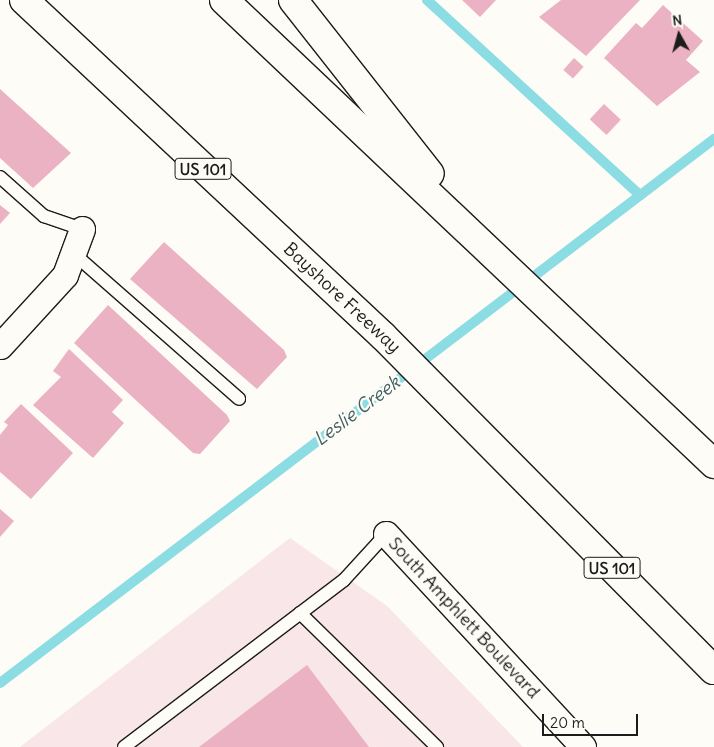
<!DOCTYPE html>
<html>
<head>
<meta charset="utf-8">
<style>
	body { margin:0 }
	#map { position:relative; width:714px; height:747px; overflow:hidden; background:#fdfcf7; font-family:Delius,sans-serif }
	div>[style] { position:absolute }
	.built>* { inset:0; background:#f8e6e8 }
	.stream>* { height:10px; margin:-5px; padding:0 5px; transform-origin:5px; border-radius:5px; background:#8cdde3 }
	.building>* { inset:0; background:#ebb2c4; transform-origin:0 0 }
	.roads { filter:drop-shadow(1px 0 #1c1c1c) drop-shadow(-1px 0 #1c1c1c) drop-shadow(0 1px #1c1c1c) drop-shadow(0 -1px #1c1c1c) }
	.lane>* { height:12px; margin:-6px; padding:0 6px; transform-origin:6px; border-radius:6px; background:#fdfcf7 }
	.street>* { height:25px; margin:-12.5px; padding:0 12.5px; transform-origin:12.5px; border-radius:12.5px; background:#fdfcf7 }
	.highway>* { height:28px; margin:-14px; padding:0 14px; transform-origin:14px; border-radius:14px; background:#fdfcf7 }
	span { translate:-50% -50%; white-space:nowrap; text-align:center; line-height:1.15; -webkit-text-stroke:4.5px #fdfcf7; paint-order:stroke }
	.shield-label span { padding:1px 4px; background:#fdfcf7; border:1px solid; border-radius:4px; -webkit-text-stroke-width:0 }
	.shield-label { font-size:16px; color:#1c1c1c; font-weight:700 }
	.street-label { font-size:18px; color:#1c1c1c }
	.water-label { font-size:19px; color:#436062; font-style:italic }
	.north { position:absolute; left:654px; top:10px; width:50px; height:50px; -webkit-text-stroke:4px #fdfcf7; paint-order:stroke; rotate:353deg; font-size:14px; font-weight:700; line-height:20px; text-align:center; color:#1c1c1c }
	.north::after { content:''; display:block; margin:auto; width:18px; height:22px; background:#1c1c1c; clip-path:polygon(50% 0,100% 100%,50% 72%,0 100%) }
	.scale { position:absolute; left:542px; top:714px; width:96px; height:22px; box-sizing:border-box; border:2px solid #1c1c1c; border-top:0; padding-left:6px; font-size:15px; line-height:18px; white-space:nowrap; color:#1c1c1c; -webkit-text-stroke:4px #fdfcf7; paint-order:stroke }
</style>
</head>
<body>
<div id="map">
	<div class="built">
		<div style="clip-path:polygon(290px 538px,387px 606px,523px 747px,20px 747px)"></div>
	</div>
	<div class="stream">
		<div style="left:427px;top:0;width:289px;rotate:42.5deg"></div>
		<div style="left:0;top:683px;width:898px;rotate:-37.3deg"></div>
	</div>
	<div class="building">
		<div style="clip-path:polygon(462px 0,496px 0,480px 17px)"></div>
		<div style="clip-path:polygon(561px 0,640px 0,586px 56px,539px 17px)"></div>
		<div style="clip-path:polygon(663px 5px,703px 41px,686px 60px,700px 72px,657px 106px,604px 58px,636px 23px,642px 28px)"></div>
		<div style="left:574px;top:58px;width:13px;height:16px;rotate:42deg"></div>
		<div style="clip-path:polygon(0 89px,71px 153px,33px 188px,0 158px)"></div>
		<div style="left:604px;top:104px;width:23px;height:21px;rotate:43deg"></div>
		<div style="clip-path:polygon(0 205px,10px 213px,0 224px)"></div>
		<div style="clip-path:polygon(164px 242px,284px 350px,287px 357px,257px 389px,130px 279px)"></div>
		<div style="clip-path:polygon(108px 305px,227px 415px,230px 421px,200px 454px,193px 453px,74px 343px)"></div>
		<div style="clip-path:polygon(69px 349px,123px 400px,112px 412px,124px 423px,93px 458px,33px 405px,61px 377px,53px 371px)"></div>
		<div style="clip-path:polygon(21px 404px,73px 453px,31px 499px,0 472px,0 435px,8px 425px,4px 422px)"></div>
		<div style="clip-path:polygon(0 509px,14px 521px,0 537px)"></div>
		<div style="clip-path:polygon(307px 665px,369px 747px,199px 747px)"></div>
	</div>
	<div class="roads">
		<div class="lane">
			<div style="left:0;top:177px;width:59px;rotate:41.6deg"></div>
			<div style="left:44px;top:216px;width:40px;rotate:18.9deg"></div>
			<div style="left:73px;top:253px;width:221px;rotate:41.3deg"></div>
			<div style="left:300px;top:613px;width:192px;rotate:44.4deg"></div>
			<div style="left:124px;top:747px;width:276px;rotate:-37.2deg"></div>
			<div style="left:344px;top:580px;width:62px;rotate:-47.6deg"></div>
		</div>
		<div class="street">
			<div style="left:0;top:346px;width:96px;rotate:-47.5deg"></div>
			<div style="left:65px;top:275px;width:49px;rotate:-69.7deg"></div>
			<div style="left:386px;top:534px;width:290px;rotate:47.2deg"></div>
		</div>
		<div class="highway">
			<div style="left:24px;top:0;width:492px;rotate:43.1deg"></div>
			<div style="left:383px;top:336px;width:470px;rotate:45.3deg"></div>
			<div style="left:224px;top:0;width:675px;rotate:43.44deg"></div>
			<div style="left:293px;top:0;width:221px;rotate:51.8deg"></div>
		</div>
	</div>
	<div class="shield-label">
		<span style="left:203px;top:169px">US 101</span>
		<span style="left:612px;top:568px">US 101</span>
	</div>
	<div class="street-label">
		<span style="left:342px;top:298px;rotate:43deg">Bayshore Freeway</span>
		<span style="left:464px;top:618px;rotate:47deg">South Amphlett Boulevard</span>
	</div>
	<div class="water-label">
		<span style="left:357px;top:411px;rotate:-37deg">Leslie Creek</span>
	</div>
	<div class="north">N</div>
	<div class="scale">20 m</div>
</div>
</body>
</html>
